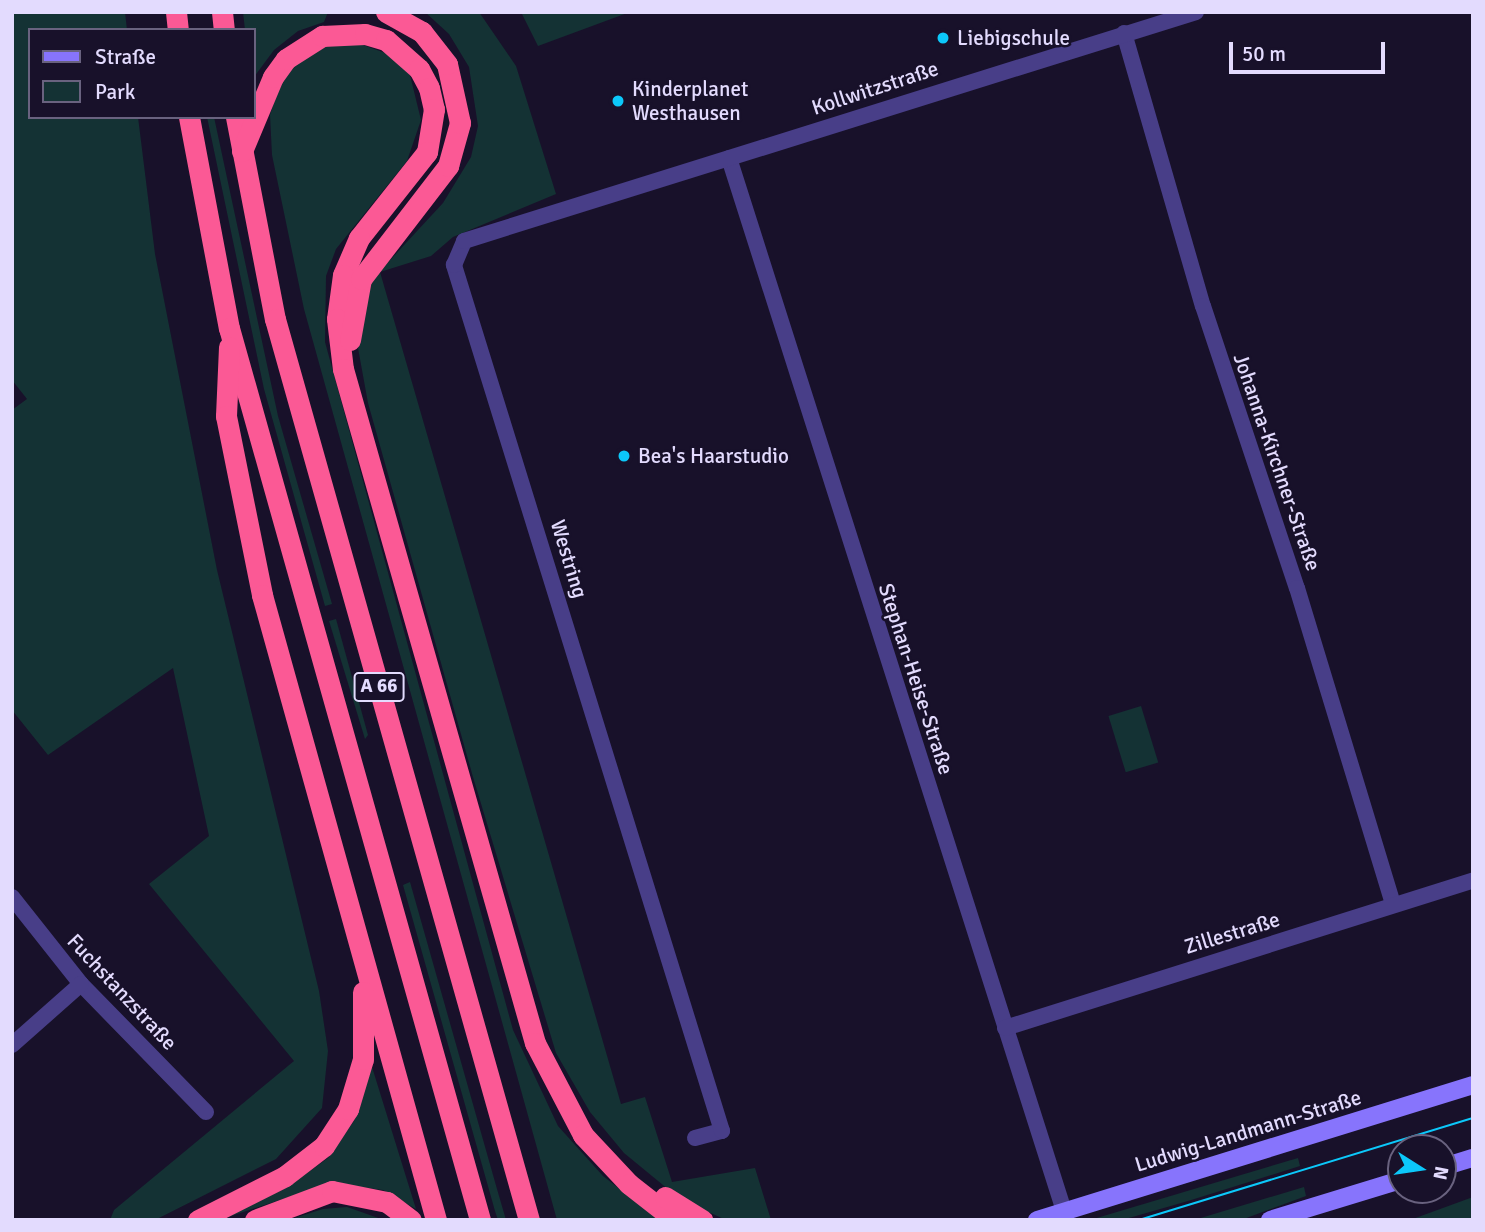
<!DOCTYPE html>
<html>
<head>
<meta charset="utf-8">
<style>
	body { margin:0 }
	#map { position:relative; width:1485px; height:1232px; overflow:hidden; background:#18112a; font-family:Signika,sans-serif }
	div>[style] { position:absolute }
	.green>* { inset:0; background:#143234; transform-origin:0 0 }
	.street>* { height:16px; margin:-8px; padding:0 8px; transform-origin:8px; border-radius:8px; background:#483e88 }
	.secondary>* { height:18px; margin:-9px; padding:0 9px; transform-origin:9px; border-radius:9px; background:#8774fc }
	.highway>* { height:21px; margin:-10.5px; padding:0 10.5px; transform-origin:10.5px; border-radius:10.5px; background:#fb5995 }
	.tram>* { height:2px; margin:-1px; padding:0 1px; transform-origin:1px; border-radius:1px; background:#0cc8fa }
	.dots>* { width:19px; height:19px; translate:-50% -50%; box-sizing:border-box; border:4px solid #18112a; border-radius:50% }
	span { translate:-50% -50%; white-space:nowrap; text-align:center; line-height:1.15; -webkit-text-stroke:5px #18112a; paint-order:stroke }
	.shield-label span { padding:2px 5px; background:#18112a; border:2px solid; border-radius:5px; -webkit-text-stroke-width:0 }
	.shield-label { font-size:19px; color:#e3dbfe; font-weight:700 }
	.poi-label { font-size:21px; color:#e3dbfe }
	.left { translate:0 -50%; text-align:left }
	.street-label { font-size:21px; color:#e3dbfe }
	.frame { position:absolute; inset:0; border:14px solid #e3dbfe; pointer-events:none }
	.legend { position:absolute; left:28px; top:28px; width:228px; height:91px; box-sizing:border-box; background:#18112a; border:2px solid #69627f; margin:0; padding:9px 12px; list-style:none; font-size:21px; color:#e3dbfe }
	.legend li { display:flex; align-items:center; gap:14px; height:35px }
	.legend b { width:35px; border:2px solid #69627f }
	.north { position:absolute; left:1387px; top:1134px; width:70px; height:70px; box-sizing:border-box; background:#18112a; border:2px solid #69627f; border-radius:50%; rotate:102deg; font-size:19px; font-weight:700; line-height:28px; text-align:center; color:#e3dbfe }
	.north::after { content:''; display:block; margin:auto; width:24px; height:32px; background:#0cc8fa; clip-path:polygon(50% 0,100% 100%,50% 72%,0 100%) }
	.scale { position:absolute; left:1229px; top:42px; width:156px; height:32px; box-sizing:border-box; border:4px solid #e3dbfe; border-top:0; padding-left:9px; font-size:21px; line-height:24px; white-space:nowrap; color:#e3dbfe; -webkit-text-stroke:5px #18112a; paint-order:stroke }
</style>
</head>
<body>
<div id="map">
	<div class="green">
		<div style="clip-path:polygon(12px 12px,125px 12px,127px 30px,30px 30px,30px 117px,138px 117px,155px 254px,217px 570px,319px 991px,328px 1051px,322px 1108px,276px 1159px,155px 1220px,110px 1220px,114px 1210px,294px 1061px,149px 884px,209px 836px,173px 668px,48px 755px,12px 710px,12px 410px,27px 399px,12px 380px)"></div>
		<div style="clip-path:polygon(243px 12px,328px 12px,324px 22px,298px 31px,274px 50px,254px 77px,254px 30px,245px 30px)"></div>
		<div style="clip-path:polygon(425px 12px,479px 12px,516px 66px,556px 194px,453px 237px,431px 256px,380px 272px,621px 1104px,645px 1097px,672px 1182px,755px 1168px,771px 1220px,726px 1220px,680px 1199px,624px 1153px,590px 1112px,556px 1053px,473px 777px,368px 403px,358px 348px,367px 287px,380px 271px,443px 203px,471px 157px,478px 126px,469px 67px,449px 34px)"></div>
		<div style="clip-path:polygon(521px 12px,630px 12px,538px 46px)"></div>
		<div style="clip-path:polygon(352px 41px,388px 54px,410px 75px,421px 120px,407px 161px,336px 249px,326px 276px,325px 342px,513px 1030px,558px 1126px,603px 1176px,659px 1220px,557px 1220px,304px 309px,272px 155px,270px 115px,279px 86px,296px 63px,318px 46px)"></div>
		<div style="clip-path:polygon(207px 117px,214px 117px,278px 416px,332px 604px,325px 606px,264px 389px)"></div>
		<div style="clip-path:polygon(336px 619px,368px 735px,365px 739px,329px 621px)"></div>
		<div style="left:1141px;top:706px;width:59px;height:34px;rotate:73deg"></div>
		<div style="clip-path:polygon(410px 882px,497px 1189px,506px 1220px,498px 1220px,495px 1211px,403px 885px)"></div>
		<div style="clip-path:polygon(372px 1067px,416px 1209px,383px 1190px,331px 1183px,219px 1220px,289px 1186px,328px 1158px,354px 1121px)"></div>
		<div style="clip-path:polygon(1298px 1158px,1300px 1166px,1188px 1201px,1122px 1220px,1090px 1220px)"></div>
		<div style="clip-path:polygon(1304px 1187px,1306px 1196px,1241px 1220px,1194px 1220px)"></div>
		<div style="clip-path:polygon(1473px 1197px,1473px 1220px,1410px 1220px)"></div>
		<div style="clip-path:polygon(347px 1207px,384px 1220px,288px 1220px,323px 1209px)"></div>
	</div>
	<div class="street">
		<div style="left:1124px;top:33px;width:284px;rotate:73.9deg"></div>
		<div style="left:1203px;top:306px;width:297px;rotate:71.6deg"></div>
		<div style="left:1297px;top:588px;width:330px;rotate:73.1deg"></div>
		<div style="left:729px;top:158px;width:1105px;rotate:72.35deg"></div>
		<div style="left:12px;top:897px;width:111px;rotate:51.6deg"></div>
		<div style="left:81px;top:984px;width:179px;rotate:45.7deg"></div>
		<div style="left:1005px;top:1028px;width:491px;rotate:-17.5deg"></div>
		<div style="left:12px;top:1045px;width:92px;rotate:-41.5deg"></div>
		<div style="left:695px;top:1138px;width:28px;rotate:-15deg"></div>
		<div style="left:722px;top:1131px;width:907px;rotate:-107.2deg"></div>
		<div style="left:454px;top:265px;width:26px;rotate:-67deg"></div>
		<div style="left:464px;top:241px;width:767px;rotate:-17.37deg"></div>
	</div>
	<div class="secondary">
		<div style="left:1443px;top:1167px;width:31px;rotate:-17deg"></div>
		<div style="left:1037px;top:1220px;width:456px;rotate:-17.2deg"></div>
		<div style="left:1270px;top:1220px;width:137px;rotate:-17deg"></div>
	</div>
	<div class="highway">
		<div style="left:176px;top:12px;width:18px;rotate:84deg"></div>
		<div style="left:222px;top:12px;width:18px;rotate:84deg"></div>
		<div style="left:189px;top:117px;width:215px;rotate:79.3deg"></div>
		<div style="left:229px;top:328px;width:927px;rotate:74.28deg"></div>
		<div style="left:236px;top:117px;width:206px;rotate:79.1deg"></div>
		<div style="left:275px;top:319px;width:936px;rotate:74.26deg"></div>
		<div style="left:242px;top:151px;width:80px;rotate:-67.3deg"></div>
		<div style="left:273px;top:77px;width:22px;rotate:-54deg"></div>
		<div style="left:286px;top:59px;width:43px;rotate:-32.6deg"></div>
		<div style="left:322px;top:36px;width:43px;rotate:-2.7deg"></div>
		<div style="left:365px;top:34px;width:22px;rotate:16deg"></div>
		<div style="left:386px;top:40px;width:44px;rotate:41.3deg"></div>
		<div style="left:419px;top:69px;width:21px;rotate:62deg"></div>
		<div style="left:429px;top:88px;width:22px;rotate:77deg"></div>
		<div style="left:434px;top:109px;width:44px;rotate:99.2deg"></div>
		<div style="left:427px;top:152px;width:110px;rotate:128.3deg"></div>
		<div style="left:359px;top:238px;width:40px;rotate:113.4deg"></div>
		<div style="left:343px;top:275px;width:44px;rotate:97.8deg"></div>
		<div style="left:337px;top:319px;width:50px;rotate:83.2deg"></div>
		<div style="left:343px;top:369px;width:701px;rotate:74.1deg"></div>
		<div style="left:535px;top:1043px;width:104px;rotate:62.4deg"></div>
		<div style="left:583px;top:1135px;width:67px;rotate:46.8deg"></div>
		<div style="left:629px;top:1184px;width:58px;rotate:38deg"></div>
		<div style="left:350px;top:340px;width:62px;rotate:-79.8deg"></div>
		<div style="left:361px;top:279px;width:143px;rotate:-52.4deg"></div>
		<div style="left:448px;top:166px;width:45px;rotate:-74.4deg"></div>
		<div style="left:460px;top:123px;width:60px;rotate:-102.4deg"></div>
		<div style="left:447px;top:64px;width:41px;rotate:-128deg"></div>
		<div style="left:422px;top:32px;width:41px;rotate:-150.9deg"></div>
		<div style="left:229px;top:347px;width:69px;rotate:92.5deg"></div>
		<div style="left:226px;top:416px;width:183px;rotate:78.6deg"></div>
		<div style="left:262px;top:595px;width:649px;rotate:74.44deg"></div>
		<div style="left:665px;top:1197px;width:44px;rotate:31.9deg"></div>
		<div style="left:198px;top:1220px;width:97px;rotate:-26.8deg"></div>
		<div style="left:285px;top:1176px;width:49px;rotate:-37.6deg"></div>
		<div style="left:324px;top:1146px;width:44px;rotate:-57deg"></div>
		<div style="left:348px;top:1109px;width:52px;rotate:-73.3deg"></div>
		<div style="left:363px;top:1059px;width:67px;rotate:-90deg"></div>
		<div style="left:255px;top:1220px;width:82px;rotate:-20.6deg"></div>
		<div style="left:332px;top:1191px;width:56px;rotate:11.3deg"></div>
		<div style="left:387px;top:1202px;width:30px;rotate:37deg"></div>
	</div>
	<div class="tram">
		<div style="left:1139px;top:1220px;width:349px;rotate:-17deg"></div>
	</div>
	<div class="dots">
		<div style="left:943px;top:38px;background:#0cc8fa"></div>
		<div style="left:618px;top:101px;background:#0cc8fa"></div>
		<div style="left:624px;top:456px;background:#0cc8fa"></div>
	</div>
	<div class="shield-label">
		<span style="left:379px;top:687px">A 66</span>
	</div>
	<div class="poi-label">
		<span class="left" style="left:957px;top:38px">Liebigschule</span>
		<span class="left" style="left:632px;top:101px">Kinderplanet<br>Westhausen</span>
		<span class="left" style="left:638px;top:456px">Bea's Haarstudio</span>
	</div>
	<div class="street-label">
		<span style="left:875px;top:88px;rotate:-18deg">Kollwitzstraße</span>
		<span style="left:1277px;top:462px;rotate:71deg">Johanna-Kirchner-Straße</span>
		<span style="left:569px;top:559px;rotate:73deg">Westring</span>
		<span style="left:916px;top:679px;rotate:72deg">Stephan-Heise-Straße</span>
		<span style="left:1232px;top:933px;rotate:-17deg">Zillestraße</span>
		<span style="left:122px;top:992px;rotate:47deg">Fuchstanzstraße</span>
		<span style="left:1248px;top:1131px;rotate:-17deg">Ludwig-Landmann-Straße</span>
	</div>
	<div class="frame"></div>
	<ul class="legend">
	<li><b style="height:9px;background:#8774fc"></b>Straße</li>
	<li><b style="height:19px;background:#143234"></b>Park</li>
	</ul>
	<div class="north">N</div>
	<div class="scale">50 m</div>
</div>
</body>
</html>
